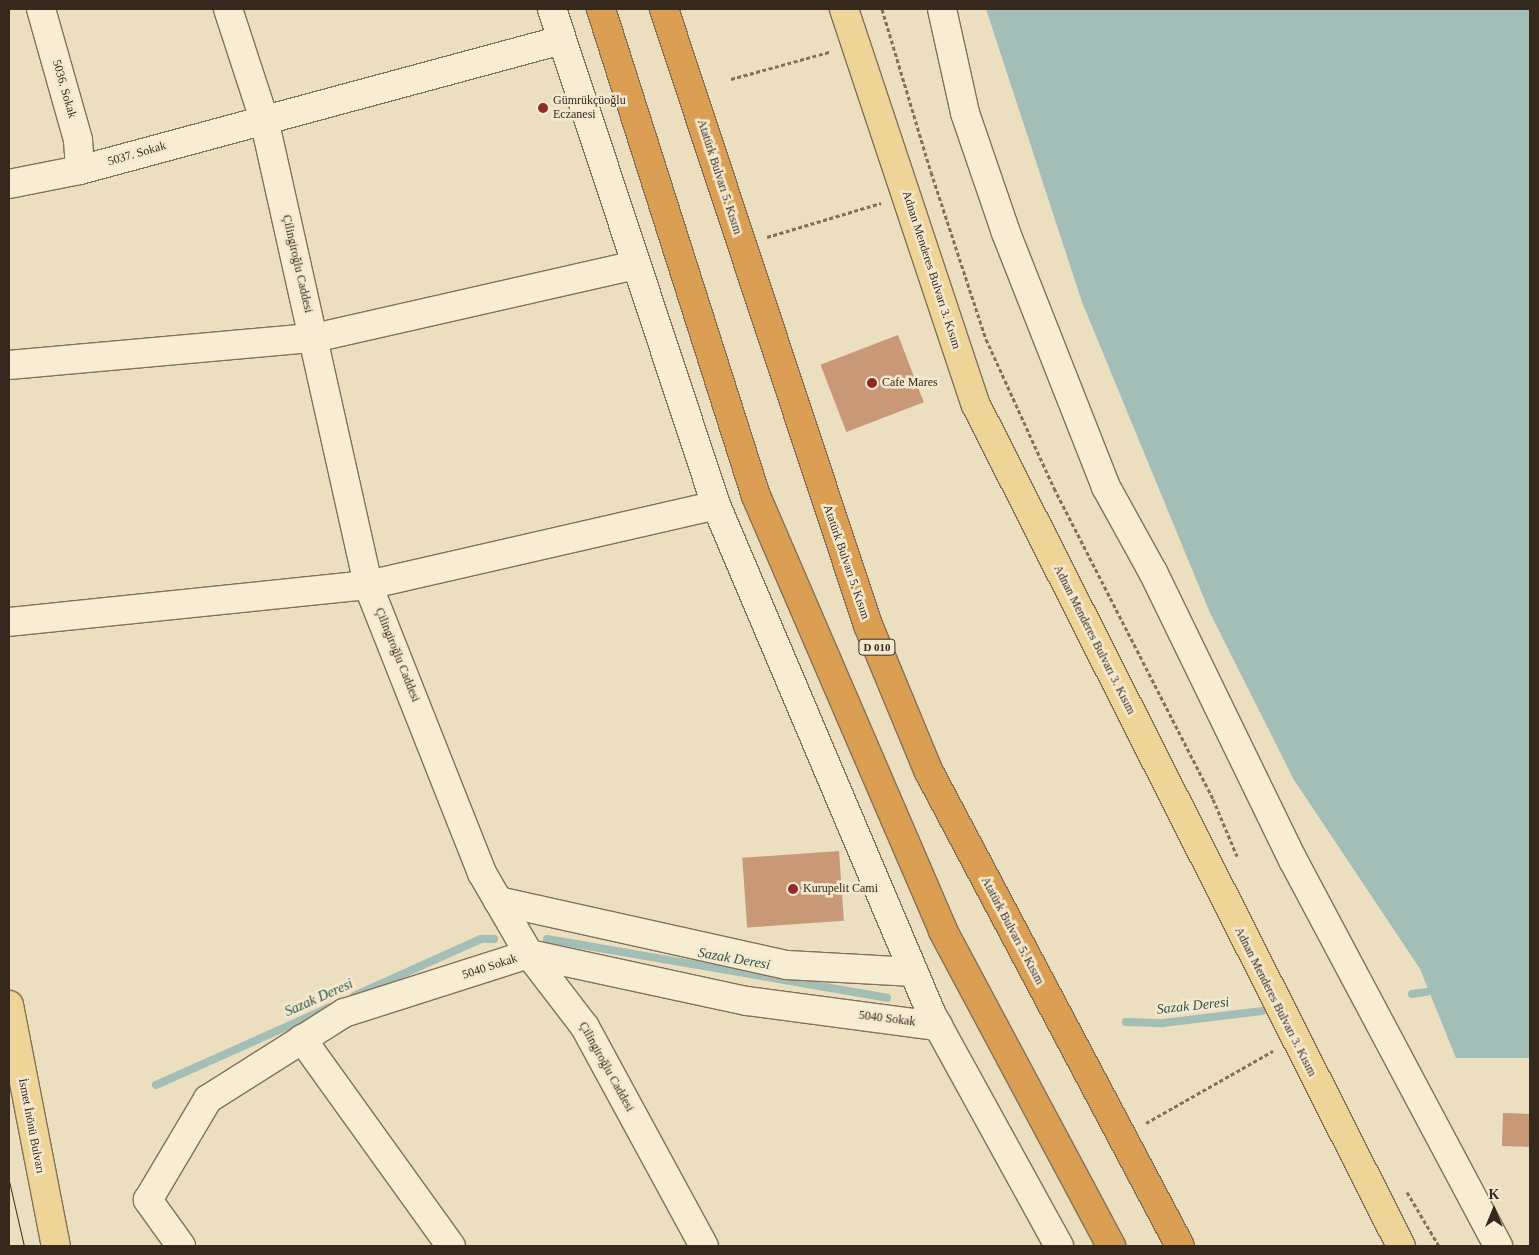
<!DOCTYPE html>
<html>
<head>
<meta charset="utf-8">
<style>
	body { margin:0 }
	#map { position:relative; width:1539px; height:1255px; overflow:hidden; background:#ecdfc0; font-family:"Times New Roman",serif }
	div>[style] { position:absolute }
	.water>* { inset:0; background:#a3beb6 }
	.stream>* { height:8px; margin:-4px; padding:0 4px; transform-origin:4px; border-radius:4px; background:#a3beb6 }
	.building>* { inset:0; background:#c99977; transform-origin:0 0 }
	.path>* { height:3px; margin-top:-1.5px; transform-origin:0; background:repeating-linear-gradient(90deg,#847059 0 4px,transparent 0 6.5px) }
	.roads { filter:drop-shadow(1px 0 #847059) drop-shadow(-1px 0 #847059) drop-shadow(0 1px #847059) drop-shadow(0 -1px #847059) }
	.minor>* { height:28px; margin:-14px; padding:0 14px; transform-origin:14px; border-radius:14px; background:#f7edd3 }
	.major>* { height:28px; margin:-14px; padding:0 14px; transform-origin:14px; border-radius:14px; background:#efd498 }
	.highway>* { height:28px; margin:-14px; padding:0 14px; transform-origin:14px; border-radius:14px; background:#da9f52 }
	.tram>* { height:1px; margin:-0.5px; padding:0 0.5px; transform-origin:0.5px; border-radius:0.5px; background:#35281d }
	.dots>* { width:14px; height:14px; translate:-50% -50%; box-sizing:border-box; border:2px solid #f4e9cf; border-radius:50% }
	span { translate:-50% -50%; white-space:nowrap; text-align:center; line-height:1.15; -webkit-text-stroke:5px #f4e9cf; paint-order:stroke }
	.shield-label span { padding:1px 4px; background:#f4e9cf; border:1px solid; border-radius:4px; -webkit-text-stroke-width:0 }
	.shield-label { font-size:11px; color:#35281d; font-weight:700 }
	.street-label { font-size:12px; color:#35281d }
	.poi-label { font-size:12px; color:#35281d }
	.left { translate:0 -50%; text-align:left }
	.water-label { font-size:14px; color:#2c5451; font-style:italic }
	.frame { position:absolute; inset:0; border:10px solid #35281d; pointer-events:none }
	.north { position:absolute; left:1469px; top:1185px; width:50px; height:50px; -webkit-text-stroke:4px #f4e9cf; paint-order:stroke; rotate:0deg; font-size:14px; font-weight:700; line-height:20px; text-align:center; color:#35281d }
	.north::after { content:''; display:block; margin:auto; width:18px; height:22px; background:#35281d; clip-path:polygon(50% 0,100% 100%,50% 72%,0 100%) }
</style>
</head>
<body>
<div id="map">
	<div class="water">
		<div style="clip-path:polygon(986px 9px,1530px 9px,1530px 1058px,1456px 1058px,1420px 969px,1294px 780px,1210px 613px,1082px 302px)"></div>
	</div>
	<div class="stream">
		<div style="left:547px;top:939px;width:345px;rotate:9.8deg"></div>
		<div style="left:1412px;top:994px;width:15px;rotate:-8deg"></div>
		<div style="left:354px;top:996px;width:139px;rotate:-24.2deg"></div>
		<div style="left:481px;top:939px;width:13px"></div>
		<div style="left:1126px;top:1022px;width:37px;rotate:2deg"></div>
		<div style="left:1163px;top:1023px;width:100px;rotate:-6.9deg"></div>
		<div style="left:156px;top:1085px;width:191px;rotate:-24.1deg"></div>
	</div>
	<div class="building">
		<div style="left:898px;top:335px;width:72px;height:83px;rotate:69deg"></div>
		<div style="left:839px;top:851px;width:70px;height:97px;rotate:86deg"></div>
		<div style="left:1503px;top:1113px;width:27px;height:33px;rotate:2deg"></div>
	</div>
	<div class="path">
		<div style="left:882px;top:9px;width:170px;rotate:73.3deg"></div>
		<div style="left:931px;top:172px;width:176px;rotate:71.8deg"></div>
		<div style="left:986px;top:339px;width:164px;rotate:65.5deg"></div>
		<div style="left:1054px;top:488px;width:349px;rotate:62.9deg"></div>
		<div style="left:1213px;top:799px;width:62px;rotate:67.2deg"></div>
		<div style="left:731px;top:79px;width:102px;rotate:-15.4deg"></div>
		<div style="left:767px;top:237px;width:119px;rotate:-16.6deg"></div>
		<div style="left:1146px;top:1123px;width:146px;rotate:-29.6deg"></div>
		<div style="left:1407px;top:1192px;width:63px;rotate:59.3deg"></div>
	</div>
	<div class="roads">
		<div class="minor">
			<div style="left:41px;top:9px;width:136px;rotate:74.2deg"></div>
			<div style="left:78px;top:140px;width:30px;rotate:86deg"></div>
			<div style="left:228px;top:9px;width:116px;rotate:71.9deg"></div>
			<div style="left:264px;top:119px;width:477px;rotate:77.4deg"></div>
			<div style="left:368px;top:585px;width:310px;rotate:68.4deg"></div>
			<div style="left:482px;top:873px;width:94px;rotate:59.9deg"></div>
			<div style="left:529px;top:954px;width:92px;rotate:52.5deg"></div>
			<div style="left:585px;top:1027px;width:249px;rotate:61.5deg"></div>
			<div style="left:552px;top:9px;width:522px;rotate:71.7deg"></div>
			<div style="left:716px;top:505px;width:554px;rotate:67.05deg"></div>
			<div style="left:932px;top:1015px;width:264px;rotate:61.2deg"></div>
			<div style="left:942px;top:9px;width:107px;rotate:77.5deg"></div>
			<div style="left:965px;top:113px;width:127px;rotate:71.1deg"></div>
			<div style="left:1006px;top:233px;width:273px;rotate:68.5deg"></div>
			<div style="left:1106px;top:487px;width:97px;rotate:61.1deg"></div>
			<div style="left:1153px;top:572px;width:320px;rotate:64.1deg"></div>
			<div style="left:1293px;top:860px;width:437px;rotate:62deg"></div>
			<div style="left:9px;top:184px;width:72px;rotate:-11.2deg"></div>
			<div style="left:80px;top:170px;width:498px;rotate:-15.1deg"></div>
			<div style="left:9px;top:365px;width:306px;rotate:-5.1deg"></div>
			<div style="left:314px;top:338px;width:330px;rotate:-12.8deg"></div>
			<div style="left:9px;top:622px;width:361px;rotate:-5.9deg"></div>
			<div style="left:368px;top:585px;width:357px;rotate:-12.9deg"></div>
			<div style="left:498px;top:901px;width:296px;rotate:12.5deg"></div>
			<div style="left:787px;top:965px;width:127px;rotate:3.2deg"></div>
			<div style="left:302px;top:1039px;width:255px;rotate:54.3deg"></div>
			<div style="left:181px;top:1246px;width:57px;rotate:-125.7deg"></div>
			<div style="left:148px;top:1200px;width:117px;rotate:-59.3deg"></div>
			<div style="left:208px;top:1099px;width:161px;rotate:-32.3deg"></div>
			<div style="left:344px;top:1013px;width:194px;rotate:-17.7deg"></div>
			<div style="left:529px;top:954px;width:223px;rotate:12.2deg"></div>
			<div style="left:747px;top:1001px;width:193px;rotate:7.5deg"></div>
		</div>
		<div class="major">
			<div style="left:844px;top:9px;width:417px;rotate:71.6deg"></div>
			<div style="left:976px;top:405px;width:942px;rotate:63.19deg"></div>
			<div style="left:9px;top:1005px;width:246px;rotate:79deg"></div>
		</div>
		<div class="highway">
			<div style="left:601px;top:9px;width:511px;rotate:72.35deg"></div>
			<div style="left:756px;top:496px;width:473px;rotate:66.7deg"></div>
			<div style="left:943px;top:931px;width:357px;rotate:61.9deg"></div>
			<div style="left:664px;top:9px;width:649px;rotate:71.68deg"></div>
			<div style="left:868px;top:625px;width:159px;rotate:67.5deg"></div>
			<div style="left:929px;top:772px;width:536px;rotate:62.1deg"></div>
		</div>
	</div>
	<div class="tram">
		<div style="left:9px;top:1181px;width:67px;rotate:77deg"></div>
	</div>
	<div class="dots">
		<div style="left:543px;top:108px;background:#912b2b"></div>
		<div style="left:872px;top:383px;background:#912b2b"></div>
		<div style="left:793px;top:889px;background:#912b2b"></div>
	</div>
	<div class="shield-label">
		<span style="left:877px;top:647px">D 010</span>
	</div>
	<div class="street-label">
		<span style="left:64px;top:89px;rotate:74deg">5036. Sokak</span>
		<span style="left:137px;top:154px;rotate:-16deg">5037. Sokak</span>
		<span style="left:719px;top:177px;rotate:72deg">Atatürk Bulvarı 5. Kısım</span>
		<span style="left:297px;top:264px;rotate:77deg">Çilingiroğlu Caddesi</span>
		<span style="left:931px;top:270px;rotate:72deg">Adnan Menderes Bulvarı 3. Kısım</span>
		<span style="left:846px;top:562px;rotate:71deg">Atatürk Bulvarı 5. Kısım</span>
		<span style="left:1094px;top:640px;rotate:63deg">Adnan Menderes Bulvarı 3. Kısım</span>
		<span style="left:397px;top:655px;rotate:68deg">Çilingiroğlu Caddesi</span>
		<span style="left:1012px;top:931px;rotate:62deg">Atatürk Bulvarı 5. Kısım</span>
		<span style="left:490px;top:967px;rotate:-18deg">5040 Sokak</span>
		<span style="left:1275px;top:1002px;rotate:63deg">Adnan Menderes Bulvarı 3. Kısım</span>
		<span style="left:887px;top:1019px;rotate:7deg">5040 Sokak</span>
		<span style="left:606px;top:1067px;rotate:61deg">Çilingiroğlu Caddesi</span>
		<span style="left:31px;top:1126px;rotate:79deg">İsmet İnönü Bulvarı</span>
	</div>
	<div class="poi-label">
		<span class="left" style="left:553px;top:108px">Gümrükçüoğlu<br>Eczanesi</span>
		<span class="left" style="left:882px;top:383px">Cafe Mares</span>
		<span class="left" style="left:803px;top:889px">Kurupelit Cami</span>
	</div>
	<div class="water-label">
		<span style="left:734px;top:959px;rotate:10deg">Sazak Deresi</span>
		<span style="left:319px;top:998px;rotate:-24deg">Sazak Deresi</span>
		<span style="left:1193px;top:1006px;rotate:-6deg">Sazak Deresi</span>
	</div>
	<div class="frame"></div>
	<div class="north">K</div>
</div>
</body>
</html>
